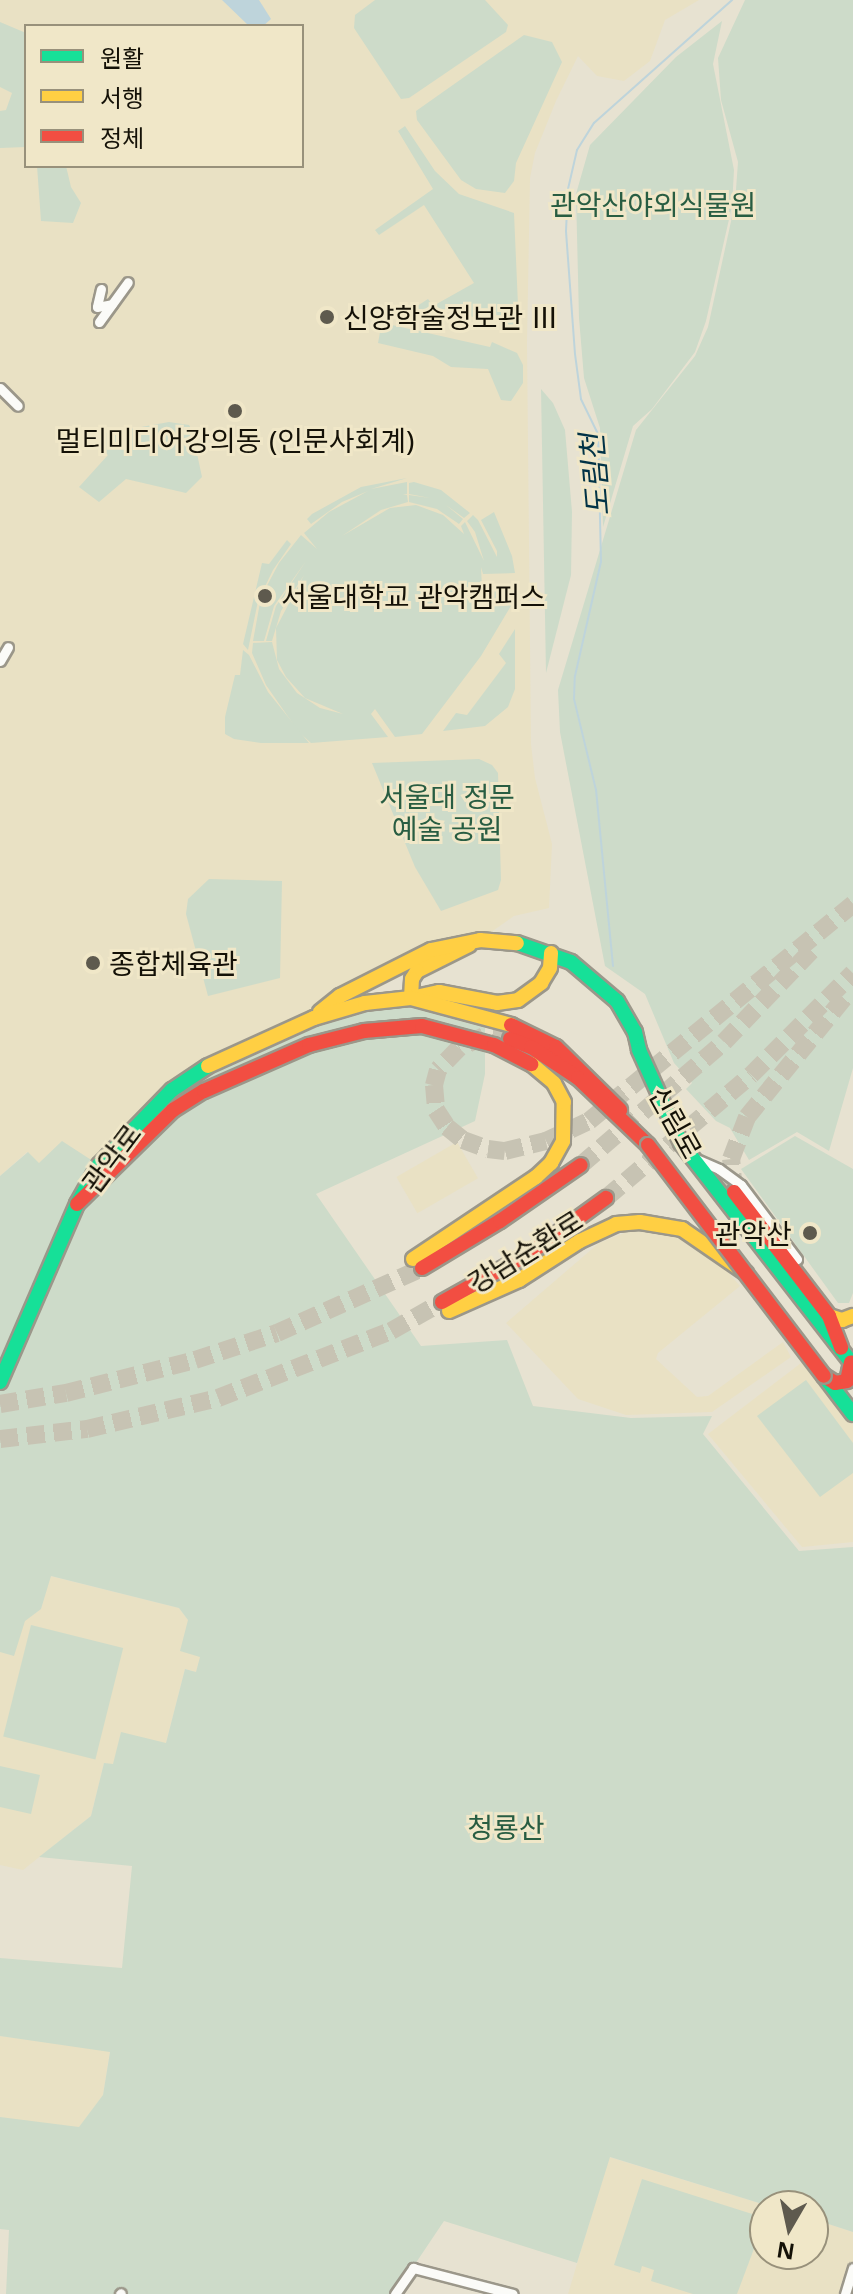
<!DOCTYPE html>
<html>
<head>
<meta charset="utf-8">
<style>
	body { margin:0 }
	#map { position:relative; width:853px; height:2294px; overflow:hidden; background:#e7e2d1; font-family:"Noto Sans","Noto Sans KR",sans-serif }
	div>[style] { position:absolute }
	.built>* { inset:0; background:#e9e1c4; transform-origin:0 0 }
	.green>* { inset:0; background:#cddbc9; transform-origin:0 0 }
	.water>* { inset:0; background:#bed4db }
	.stream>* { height:2px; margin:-1px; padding:0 1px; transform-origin:1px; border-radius:1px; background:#bed4db }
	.highway-tunnel>* { height:18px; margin-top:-9px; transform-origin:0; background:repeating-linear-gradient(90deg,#c7c3b3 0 18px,transparent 0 27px) }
	.roads { filter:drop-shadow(2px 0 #9b978a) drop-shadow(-2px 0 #9b978a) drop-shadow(0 2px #9b978a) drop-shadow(0 -2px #9b978a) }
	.street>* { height:9px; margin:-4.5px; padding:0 4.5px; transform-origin:4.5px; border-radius:4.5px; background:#fbfbf8 }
	.fast>* { height:14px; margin:-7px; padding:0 7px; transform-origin:7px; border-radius:7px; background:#16e098 }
	.slow>* { height:14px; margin:-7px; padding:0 7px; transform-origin:7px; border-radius:7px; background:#ffcf43 }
	.jam>* { height:14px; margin:-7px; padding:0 7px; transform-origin:7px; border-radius:7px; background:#f24e42 }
	.bridges { filter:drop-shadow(2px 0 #9b978a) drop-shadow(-2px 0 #9b978a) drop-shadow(0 2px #9b978a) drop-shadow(0 -2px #9b978a) }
	.jam-bridge>* { height:14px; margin:-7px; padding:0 7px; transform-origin:7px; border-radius:7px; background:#f24e42 }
	.dots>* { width:22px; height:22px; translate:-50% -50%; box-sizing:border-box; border:4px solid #f0e7c8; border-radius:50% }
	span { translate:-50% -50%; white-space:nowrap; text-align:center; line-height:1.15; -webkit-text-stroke:6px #f0e7c8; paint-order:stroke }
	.park-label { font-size:28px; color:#285d42 }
	.poi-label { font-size:28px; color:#141107 }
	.left { translate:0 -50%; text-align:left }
	.right { translate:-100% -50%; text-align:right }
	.street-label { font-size:28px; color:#141107 }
	.water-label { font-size:30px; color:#023346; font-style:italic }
	.legend { position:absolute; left:24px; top:24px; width:280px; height:144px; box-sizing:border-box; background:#f0e7c8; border:2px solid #98917b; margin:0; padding:10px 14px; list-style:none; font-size:24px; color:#141107 }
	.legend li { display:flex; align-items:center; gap:16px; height:40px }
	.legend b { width:40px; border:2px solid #98917b }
	.north { position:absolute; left:749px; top:2190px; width:80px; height:80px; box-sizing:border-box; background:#f0e7c8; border:2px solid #98917b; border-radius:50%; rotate:189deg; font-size:22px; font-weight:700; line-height:32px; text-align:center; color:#141107 }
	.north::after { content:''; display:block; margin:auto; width:28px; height:36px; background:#5e5a4e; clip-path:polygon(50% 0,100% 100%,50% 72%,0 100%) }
</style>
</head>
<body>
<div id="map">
	<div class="built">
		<div style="clip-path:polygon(evenodd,0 0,699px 0,665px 20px,650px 61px,624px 81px,597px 76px,578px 56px,556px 101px,535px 153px,530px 178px,527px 343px,531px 744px,535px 778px,552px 844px,549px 908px,514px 916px,480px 940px,395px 966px,99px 1165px,38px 1163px,27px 1152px,0 1176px,0 0,26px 26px,302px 26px,302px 166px,26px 166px,26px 26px)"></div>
		<div style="left:457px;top:1142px;width:42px;height:70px;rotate:60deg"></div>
		<div style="clip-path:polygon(660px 1228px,707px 1248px,740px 1286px,658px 1353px,656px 1359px,697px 1397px,708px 1396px,783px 1342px,791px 1357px,712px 1412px,626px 1415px,578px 1399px,506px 1323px,599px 1243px,632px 1230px)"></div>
		<div style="clip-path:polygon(805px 1360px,853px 1424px,853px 1542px,802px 1547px,708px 1434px)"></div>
		<div style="clip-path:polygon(50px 1576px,179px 1608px,188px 1620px,201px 1656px,196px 1672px,185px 1669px,166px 1743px,112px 1765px,104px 1763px,91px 1816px,23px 1870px,0 1865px,0 1610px,28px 1618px,41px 1609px)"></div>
		<div style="clip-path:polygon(0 2036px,110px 2051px,103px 2095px,9px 2229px,0 2229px)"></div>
		<div style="clip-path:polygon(609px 2157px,769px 2206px,765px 2206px,765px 2254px,813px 2254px,813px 2219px,853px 2232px,853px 2268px,845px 2294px,568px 2294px)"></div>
	</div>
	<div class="green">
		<div style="clip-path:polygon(375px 0,485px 0,508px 25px,506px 32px,409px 98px,401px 99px,354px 28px,355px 15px)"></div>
		<div style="clip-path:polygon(745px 0,853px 0,853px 1068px,829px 1151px,797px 1132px,749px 1160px,730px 1128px,716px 1121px,686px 1089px,692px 1083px,674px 1063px,645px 994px,605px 966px,560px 732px,558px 690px,636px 430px,695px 356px,708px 327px,735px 203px,738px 162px,721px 100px,718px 58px)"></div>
		<div style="clip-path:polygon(722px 21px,713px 64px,734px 170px,732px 206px,706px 321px,695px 352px,652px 409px,633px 426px,603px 527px,600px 428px,584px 378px,579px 318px,576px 194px,590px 145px,676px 57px)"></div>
		<div style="clip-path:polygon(0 22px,26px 33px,26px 147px,0 148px,0 111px,6px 110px,12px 93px,0 87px)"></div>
		<div style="clip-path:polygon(524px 35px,552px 42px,562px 62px,516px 163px,514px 181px,505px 193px,476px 189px,461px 180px,417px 120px,416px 111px)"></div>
		<div style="clip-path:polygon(405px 126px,435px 171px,459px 194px,514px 213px,519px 328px,431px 307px,422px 312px,411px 310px,428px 299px,433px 306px,474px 283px,424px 205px,379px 235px,375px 230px,433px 189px,398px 131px)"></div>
		<div style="clip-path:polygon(37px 166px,66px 166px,71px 187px,81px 203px,73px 223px,41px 221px)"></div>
		<div style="clip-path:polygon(392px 325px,490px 347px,492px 342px,517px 353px,523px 365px,523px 383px,511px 401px,501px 400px,488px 369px,451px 367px,433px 356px,378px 343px,381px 327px)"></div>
		<div style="clip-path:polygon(541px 389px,553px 403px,565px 430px,572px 512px,571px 575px,546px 673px)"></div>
		<div style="clip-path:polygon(169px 422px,189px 425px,192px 430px,202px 477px,186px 493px,126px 479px,99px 502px,79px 487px,108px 455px,91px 442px,102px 434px)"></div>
		<div style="clip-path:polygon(407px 478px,371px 489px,407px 482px,407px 494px,403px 495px,407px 495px,408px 502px,381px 510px,342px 536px,390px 508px,416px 505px,443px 515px,464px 534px,461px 526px,465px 522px,484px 561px,475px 532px,467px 521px,473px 515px,478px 520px,497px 557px,497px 551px,481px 520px,494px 512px,512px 556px,515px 573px,483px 574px,481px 567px,482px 589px,515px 589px,515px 599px,481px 656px,422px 734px,395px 737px,375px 709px,371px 714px,388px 737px,311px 743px,298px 731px,266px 685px,252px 653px,253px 643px,272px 642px,279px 669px,297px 693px,320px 708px,343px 714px,305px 698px,286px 677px,277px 660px,276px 628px,304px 575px,281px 611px,272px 641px,266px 641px,276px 606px,306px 561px,274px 606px,264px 641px,253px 641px,261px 597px,279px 563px,301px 535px,317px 549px,304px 533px,329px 512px,368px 491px,342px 502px,311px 524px,307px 519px,312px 514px,361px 487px)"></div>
		<div style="clip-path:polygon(414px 482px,441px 490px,470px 513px,464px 518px,446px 505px,463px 519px,459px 524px,437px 509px,409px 502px,409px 495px,430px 498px,409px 494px,409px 483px)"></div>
		<div style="clip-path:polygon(287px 540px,291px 544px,273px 570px,258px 601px,248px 650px,243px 644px,262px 563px,269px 564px)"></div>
		<div style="clip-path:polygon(515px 629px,515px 689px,508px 707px,485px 726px,443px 731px,456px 713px,467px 715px,506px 663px,499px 654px)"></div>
		<div style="clip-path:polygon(243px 650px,249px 655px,268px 692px,309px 743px,261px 743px,234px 739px,225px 734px,225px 717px,235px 675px,240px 675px)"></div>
		<div style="clip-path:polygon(479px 759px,492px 765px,498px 773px,501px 880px,498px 890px,441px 911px,415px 867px,372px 763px)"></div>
		<div style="clip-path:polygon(209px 879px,282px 881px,280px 978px,208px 996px,186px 914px,188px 899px)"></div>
		<div style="clip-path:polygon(390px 999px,485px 1017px,485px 1074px,475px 1121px,316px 1194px,421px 1346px,507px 1340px,533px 1406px,631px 1418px,712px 1416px,703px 1434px,799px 1551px,853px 1547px,853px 2232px,813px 2219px,813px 2206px,769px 2206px,610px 2157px,577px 2263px,444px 2221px,395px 2294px,6px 2294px,9px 2230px,0 2229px,0 2117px,79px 2127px,103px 2095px,110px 2052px,0 2036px,0 1958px,122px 1968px,132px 1866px,39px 1857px,91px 1816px,104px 1763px,113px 1764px,121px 1732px,166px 1743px,185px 1669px,196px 1672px,200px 1657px,180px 1651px,188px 1620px,179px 1608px,51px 1576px,41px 1609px,25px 1621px,14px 1656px,0 1652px,0 1176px,28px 1152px,39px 1163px,62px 1141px,99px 1165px,138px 1121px,218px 1059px)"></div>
		<div style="clip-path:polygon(795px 1136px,853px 1169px,853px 1293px,849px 1303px,838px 1303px,741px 1169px)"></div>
		<div style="clip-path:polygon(806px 1380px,853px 1443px,853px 1473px,820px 1497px,757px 1416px)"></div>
		<div style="left:31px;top:1625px;width:95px;height:115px;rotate:14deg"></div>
		<div style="clip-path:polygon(0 1766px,40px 1775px,31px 1814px,0 1807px)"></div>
		<div style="clip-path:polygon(642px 2179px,765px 2218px,765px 2249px,755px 2246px,737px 2294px,693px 2294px,651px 2281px,654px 2270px,642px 2266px,640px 2273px,614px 2265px)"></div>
	</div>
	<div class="water">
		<div style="clip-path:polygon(222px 0,259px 0,271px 19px,263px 26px,249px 26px)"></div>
	</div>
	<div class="stream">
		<div style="left:613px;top:966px;width:177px;rotate:-95.5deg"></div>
		<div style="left:596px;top:790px;width:94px;rotate:-103.6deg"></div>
		<div style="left:574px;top:699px;width:23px;rotate:-88deg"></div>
		<div style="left:575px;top:676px;width:117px;rotate:-77.2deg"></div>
		<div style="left:601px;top:562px;width:128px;rotate:-91.3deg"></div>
		<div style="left:598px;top:434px;width:39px;rotate:-116deg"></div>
		<div style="left:581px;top:399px;width:45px;rotate:-97.6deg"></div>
		<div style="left:575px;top:354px;width:123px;rotate:-94.2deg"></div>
		<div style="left:566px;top:231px;width:42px;rotate:-87.3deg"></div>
		<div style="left:568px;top:189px;width:40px;rotate:-77deg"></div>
		<div style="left:577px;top:150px;width:32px;rotate:-58deg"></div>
		<div style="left:594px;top:123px;width:185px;rotate:-41.7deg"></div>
	</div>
	<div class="highway-tunnel">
		<div style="left:510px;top:1039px;width:26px;rotate:-173deg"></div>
		<div style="left:484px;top:1036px;width:28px;rotate:154deg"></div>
		<div style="left:459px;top:1048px;width:30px;rotate:134deg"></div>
		<div style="left:438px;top:1070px;width:16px;rotate:105deg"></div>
		<div style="left:434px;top:1085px;width:25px;rotate:85deg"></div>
		<div style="left:436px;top:1110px;width:20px;rotate:57deg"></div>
		<div style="left:447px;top:1127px;width:21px;rotate:39deg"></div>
		<div style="left:463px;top:1140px;width:27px;rotate:20deg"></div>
		<div style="left:488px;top:1149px;width:17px;rotate:7deg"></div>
		<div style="left:505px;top:1151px;width:42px;rotate:-13.7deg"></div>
		<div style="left:546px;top:1141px;width:47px;rotate:-24.9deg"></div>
		<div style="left:589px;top:1121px;width:342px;rotate:-39.4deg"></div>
		<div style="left:581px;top:1165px;width:189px;rotate:-40.7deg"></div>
		<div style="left:724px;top:1042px;width:127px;rotate:-46.3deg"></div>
		<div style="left:734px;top:1192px;width:33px;rotate:-95deg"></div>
		<div style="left:731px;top:1159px;width:45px;rotate:-69.1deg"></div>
		<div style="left:747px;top:1117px;width:161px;rotate:-50.8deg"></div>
		<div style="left:606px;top:1198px;width:190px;rotate:-40.3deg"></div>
		<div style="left:751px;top:1075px;width:144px;rotate:-45deg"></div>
		<div style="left:0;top:1404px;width:67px;rotate:-9.5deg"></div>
		<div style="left:66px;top:1393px;width:133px;rotate:-14.3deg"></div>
		<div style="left:195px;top:1360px;width:86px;rotate:-18.2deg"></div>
		<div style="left:277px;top:1333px;width:159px;rotate:-24.1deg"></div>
		<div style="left:0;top:1439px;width:88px;rotate:-6.6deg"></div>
		<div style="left:87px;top:1429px;width:135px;rotate:-13.3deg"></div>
		<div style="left:218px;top:1398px;width:186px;rotate:-21.2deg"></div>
		<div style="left:391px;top:1331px;width:59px;rotate:-29.6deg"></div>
	</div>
	<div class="roads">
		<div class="street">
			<div style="left:101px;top:289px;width:18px;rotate:103deg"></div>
			<div style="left:97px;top:307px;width:15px;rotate:-11deg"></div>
			<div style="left:99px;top:322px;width:49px;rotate:-54.1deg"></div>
			<div style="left:0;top:388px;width:25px;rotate:45deg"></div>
			<div style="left:0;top:661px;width:16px;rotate:-60deg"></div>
			<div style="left:696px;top:1159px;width:25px;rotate:23deg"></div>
			<div style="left:719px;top:1169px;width:27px;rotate:36deg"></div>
			<div style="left:741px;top:1185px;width:93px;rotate:52.9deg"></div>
			<div style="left:120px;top:2294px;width:1px;rotate:-45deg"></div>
			<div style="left:395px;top:2294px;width:32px;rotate:-55deg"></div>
			<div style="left:413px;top:2268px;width:103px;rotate:14.6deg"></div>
			<div style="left:845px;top:2294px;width:27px;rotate:-73deg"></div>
		</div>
		<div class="fast">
			<div style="left:517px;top:943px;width:57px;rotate:19.4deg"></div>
			<div style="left:571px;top:962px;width:60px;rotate:40.3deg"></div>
			<div style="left:617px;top:1001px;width:36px;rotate:60deg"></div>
			<div style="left:635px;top:1032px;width:18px;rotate:77deg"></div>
			<div style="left:639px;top:1050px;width:102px;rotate:65.7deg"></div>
			<div style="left:681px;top:1143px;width:281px;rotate:52.2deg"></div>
			<div style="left:824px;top:1376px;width:48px;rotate:52.7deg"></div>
			<div style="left:0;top:1382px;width:194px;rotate:-66.6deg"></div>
			<div style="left:77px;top:1204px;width:45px;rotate:-60.6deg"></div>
			<div style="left:99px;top:1165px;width:105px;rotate:-45.8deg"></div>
			<div style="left:172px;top:1090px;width:43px;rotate:-33.7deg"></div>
		</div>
		<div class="slow">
			<div style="left:469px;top:945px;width:58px;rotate:153.4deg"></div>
			<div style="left:417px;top:971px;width:9px;rotate:122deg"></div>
			<div style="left:412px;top:979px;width:19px;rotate:93deg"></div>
			<div style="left:411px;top:998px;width:29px;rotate:-12deg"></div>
			<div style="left:439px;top:992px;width:59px;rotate:10.7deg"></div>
			<div style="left:497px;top:1003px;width:21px;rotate:-8deg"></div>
			<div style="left:518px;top:1000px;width:29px;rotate:-36deg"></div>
			<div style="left:541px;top:983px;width:17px;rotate:-59deg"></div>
			<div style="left:550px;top:968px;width:15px;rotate:-86deg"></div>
			<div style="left:320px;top:1012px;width:26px;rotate:-39deg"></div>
			<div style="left:340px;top:996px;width:102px;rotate:-26.8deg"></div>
			<div style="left:431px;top:950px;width:50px;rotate:-11.5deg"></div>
			<div style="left:480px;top:940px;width:37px;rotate:5deg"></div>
			<div style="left:208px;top:1066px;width:116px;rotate:-24.4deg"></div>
			<div style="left:314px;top:1018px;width:53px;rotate:-16.4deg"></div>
			<div style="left:365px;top:1003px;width:46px;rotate:-6.2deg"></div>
			<div style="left:411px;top:998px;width:104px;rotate:15.1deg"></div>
			<div style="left:413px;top:1259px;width:148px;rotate:-33.7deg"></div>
			<div style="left:536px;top:1177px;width:21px;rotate:-43deg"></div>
			<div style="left:551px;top:1163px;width:25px;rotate:-61deg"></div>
			<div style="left:563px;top:1141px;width:39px;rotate:-89deg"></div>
			<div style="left:564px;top:1102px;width:21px;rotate:-118deg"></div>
			<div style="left:554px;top:1083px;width:30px;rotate:-140deg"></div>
			<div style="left:449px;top:1311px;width:77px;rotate:-23.9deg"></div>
			<div style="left:519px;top:1280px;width:72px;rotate:-32.6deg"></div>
			<div style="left:580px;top:1241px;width:40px;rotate:-25deg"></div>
			<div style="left:616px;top:1224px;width:24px;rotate:-5deg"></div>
			<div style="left:640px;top:1222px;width:43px;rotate:9.5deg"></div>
			<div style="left:682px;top:1229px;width:78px;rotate:34.5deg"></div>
			<div style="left:829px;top:1316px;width:14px;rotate:17deg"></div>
			<div style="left:842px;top:1320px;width:12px;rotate:-20deg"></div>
		</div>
		<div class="jam">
			<div style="left:511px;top:1025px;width:50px;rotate:26.1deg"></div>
			<div style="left:556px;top:1047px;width:90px;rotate:44.5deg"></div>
			<div style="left:510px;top:1039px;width:22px;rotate:21deg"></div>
			<div style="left:531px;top:1047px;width:56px;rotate:33.4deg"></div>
			<div style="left:578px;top:1078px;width:97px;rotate:43.7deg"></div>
			<div style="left:734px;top:1192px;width:156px;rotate:52.5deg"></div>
			<div style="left:829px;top:1316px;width:34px;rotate:69deg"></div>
			<div style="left:77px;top:1204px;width:134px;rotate:-44.4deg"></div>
			<div style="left:173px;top:1110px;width:36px;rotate:-32deg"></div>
			<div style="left:204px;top:1091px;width:115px;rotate:-23.7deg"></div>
			<div style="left:309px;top:1045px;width:57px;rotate:-14.3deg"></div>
			<div style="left:364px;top:1031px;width:58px;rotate:-4.9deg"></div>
			<div style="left:422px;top:1026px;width:74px;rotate:14.8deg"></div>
			<div style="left:494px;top:1045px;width:42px;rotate:27.2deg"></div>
			<div style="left:422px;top:1268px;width:91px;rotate:-31.1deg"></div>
			<div style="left:500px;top:1221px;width:98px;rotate:-34.7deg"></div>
			<div style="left:442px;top:1302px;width:101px;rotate:-29.1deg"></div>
			<div style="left:530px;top:1253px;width:94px;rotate:-35.9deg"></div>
			<div style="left:824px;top:1376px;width:13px;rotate:32deg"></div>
			<div style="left:835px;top:1383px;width:12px;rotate:-9deg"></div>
			<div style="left:847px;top:1381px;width:19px;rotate:-78deg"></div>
		</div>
	</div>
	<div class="bridges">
		<div class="jam-bridge">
			<div style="left:648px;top:1145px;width:290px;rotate:52.7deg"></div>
		</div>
	</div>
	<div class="dots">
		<div style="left:327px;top:317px;background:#5e5a4e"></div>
		<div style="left:235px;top:411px;background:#5e5a4e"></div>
		<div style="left:265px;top:596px;background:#5e5a4e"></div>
		<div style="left:93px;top:963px;background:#5e5a4e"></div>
		<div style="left:810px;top:1233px;background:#5e5a4e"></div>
	</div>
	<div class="park-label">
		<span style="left:653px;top:204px">관악산야외식물원</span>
		<span style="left:447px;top:812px">서울대 정문<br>예술 공원</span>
		<span style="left:506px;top:1827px">청룡산</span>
	</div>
	<div class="poi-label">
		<span class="left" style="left:343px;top:317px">신양학술정보관 Ⅲ</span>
		<span style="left:235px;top:440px">멀티미디어강의동 (인문사회계)</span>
		<span class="left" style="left:281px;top:596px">서울대학교 관악캠퍼스</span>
		<span class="left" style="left:109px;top:963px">종합체육관</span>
		<span class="right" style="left:792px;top:1233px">관악산</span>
	</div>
	<div class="street-label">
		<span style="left:676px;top:1122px;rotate:61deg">신림로</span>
		<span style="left:111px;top:1158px;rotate:-53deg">관악로</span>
		<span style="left:525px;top:1251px;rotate:-32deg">강남순환로</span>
	</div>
	<div class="water-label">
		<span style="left:595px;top:475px;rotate:-95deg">도림천</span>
	</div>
	<ul class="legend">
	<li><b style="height:10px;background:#16e098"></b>원활</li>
	<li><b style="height:10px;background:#ffcf43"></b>서행</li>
	<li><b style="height:10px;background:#f24e42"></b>정체</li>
	</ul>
	<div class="north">N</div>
</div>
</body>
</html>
